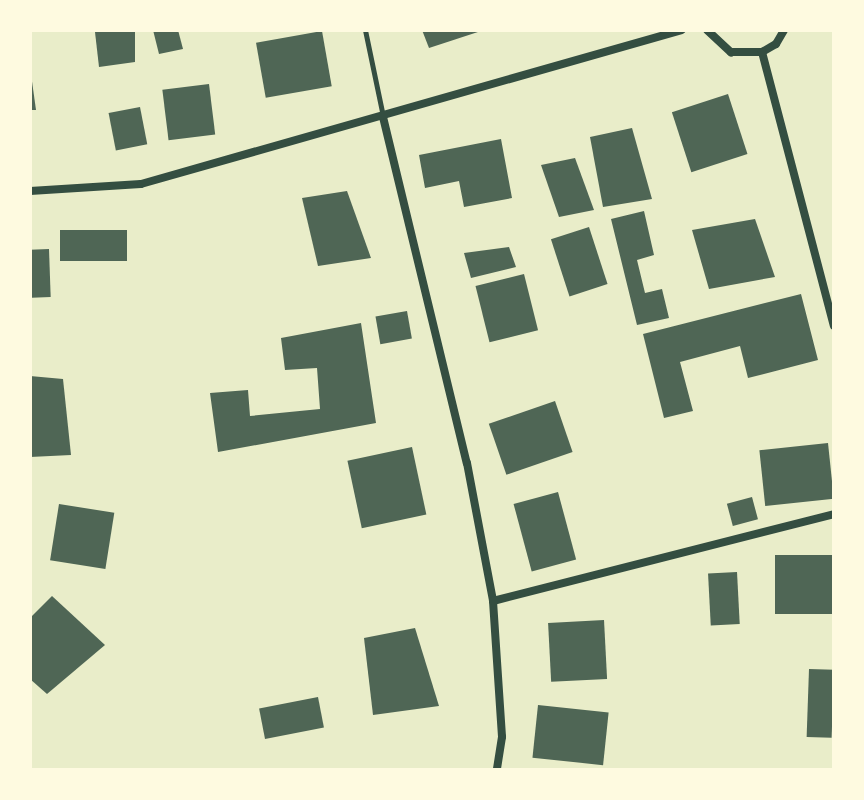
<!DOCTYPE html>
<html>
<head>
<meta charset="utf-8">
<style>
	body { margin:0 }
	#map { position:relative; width:864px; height:800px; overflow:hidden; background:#e9edc9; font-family:"Open Sans",sans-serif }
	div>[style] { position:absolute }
	.building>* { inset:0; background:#4f6655; transform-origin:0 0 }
	.service>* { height:5px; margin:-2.5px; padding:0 2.5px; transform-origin:2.5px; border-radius:2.5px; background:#344e41 }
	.minor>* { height:8px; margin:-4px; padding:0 4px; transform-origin:4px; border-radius:4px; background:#344e41 }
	span { translate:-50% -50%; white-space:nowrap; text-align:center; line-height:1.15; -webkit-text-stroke:6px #fefae0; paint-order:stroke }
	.frame { position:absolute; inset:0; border:32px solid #fefae0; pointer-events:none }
</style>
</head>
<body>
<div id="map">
	<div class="building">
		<div style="clip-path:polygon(135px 30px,135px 62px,99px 67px,95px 32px)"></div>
		<div style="clip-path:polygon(153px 30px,178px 30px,183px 49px,159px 54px)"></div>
		<div style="clip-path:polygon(422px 30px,481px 30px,481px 31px,429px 48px)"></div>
		<div style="left:322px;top:31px;width:56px;height:67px;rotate:80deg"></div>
		<div style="clip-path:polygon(30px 67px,36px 110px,30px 110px)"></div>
		<div style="left:209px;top:84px;width:51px;height:47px;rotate:83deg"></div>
		<div style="left:728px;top:94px;width:63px;height:59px;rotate:72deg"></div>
		<div style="left:140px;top:107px;width:38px;height:32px;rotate:79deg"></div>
		<div style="clip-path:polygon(632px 128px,652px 199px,603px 207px,590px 137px)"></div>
		<div style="clip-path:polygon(501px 139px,512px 198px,464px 207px,459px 181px,425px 188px,419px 155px)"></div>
		<div style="clip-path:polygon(575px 158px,594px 210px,559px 217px,541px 165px)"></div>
		<div style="clip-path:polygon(347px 191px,371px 258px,318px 266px,302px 198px)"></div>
		<div style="clip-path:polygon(644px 211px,654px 255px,637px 260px,645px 293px,662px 289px,669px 318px,637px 325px,611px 219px)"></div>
		<div style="clip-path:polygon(755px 219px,775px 277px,709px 289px,692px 230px)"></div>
		<div style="left:589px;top:227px;width:60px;height:40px;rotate:72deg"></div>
		<div style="left:60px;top:230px;width:67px;height:31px"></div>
		<div style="clip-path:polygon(509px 247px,516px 267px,471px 278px,464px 253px)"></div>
		<div style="left:49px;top:249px;width:48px;height:19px;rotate:88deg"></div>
		<div style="left:524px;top:274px;width:58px;height:50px;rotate:76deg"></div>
		<div style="clip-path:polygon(801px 294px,818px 360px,748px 378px,740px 346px,680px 362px,693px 411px,664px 418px,643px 334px)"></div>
		<div style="left:407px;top:311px;width:28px;height:32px;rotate:80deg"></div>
		<div style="clip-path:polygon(361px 323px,376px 423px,218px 452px,210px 393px,248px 390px,250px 416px,320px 409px,317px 368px,285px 370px,281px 338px)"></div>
		<div style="clip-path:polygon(30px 376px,63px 379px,71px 455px,30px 457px)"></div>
		<div style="left:555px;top:401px;width:54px;height:70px;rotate:71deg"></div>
		<div style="left:828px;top:443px;width:56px;height:69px;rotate:84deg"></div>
		<div style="left:412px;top:447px;width:69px;height:66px;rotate:78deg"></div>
		<div style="left:558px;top:492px;width:70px;height:46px;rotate:75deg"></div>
		<div style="left:752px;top:497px;width:23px;height:26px;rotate:75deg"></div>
		<div style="left:59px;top:504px;width:56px;height:57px;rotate:9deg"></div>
		<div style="left:834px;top:555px;width:59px;height:59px;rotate:90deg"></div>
		<div style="left:737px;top:572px;width:52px;height:29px;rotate:87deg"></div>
		<div style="clip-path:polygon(52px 596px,105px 645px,47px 694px,30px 679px,30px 618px)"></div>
		<div style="left:604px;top:620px;width:59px;height:56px;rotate:87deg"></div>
		<div style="clip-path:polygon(415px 628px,439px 706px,373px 715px,364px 638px)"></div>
		<div style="left:809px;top:669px;width:25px;height:68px;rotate:2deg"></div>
		<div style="left:318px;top:697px;width:31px;height:60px;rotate:79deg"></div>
		<div style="left:538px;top:705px;width:71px;height:53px;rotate:6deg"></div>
	</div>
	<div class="service">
		<div style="left:365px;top:30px;width:88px;rotate:78.2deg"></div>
	</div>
	<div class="minor">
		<div style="left:707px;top:30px;width:33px;rotate:43deg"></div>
		<div style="left:731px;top:52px;width:31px"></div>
		<div style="left:762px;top:52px;width:16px;rotate:-30deg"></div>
		<div style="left:776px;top:44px;width:16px;rotate:-60deg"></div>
		<div style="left:762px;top:52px;width:283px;rotate:75.3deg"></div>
		<div style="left:383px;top:117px;width:356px;rotate:76.4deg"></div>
		<div style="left:467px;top:463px;width:140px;rotate:79.3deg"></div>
		<div style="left:493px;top:601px;width:136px;rotate:86.2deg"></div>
		<div style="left:502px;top:737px;width:33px;rotate:99deg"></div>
		<div style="left:30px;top:191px;width:111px;rotate:-3.6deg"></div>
		<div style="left:141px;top:184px;width:562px;rotate:-15.89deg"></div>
		<div style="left:493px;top:601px;width:352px;rotate:-14.3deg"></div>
	</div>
	<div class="frame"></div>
</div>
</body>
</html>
